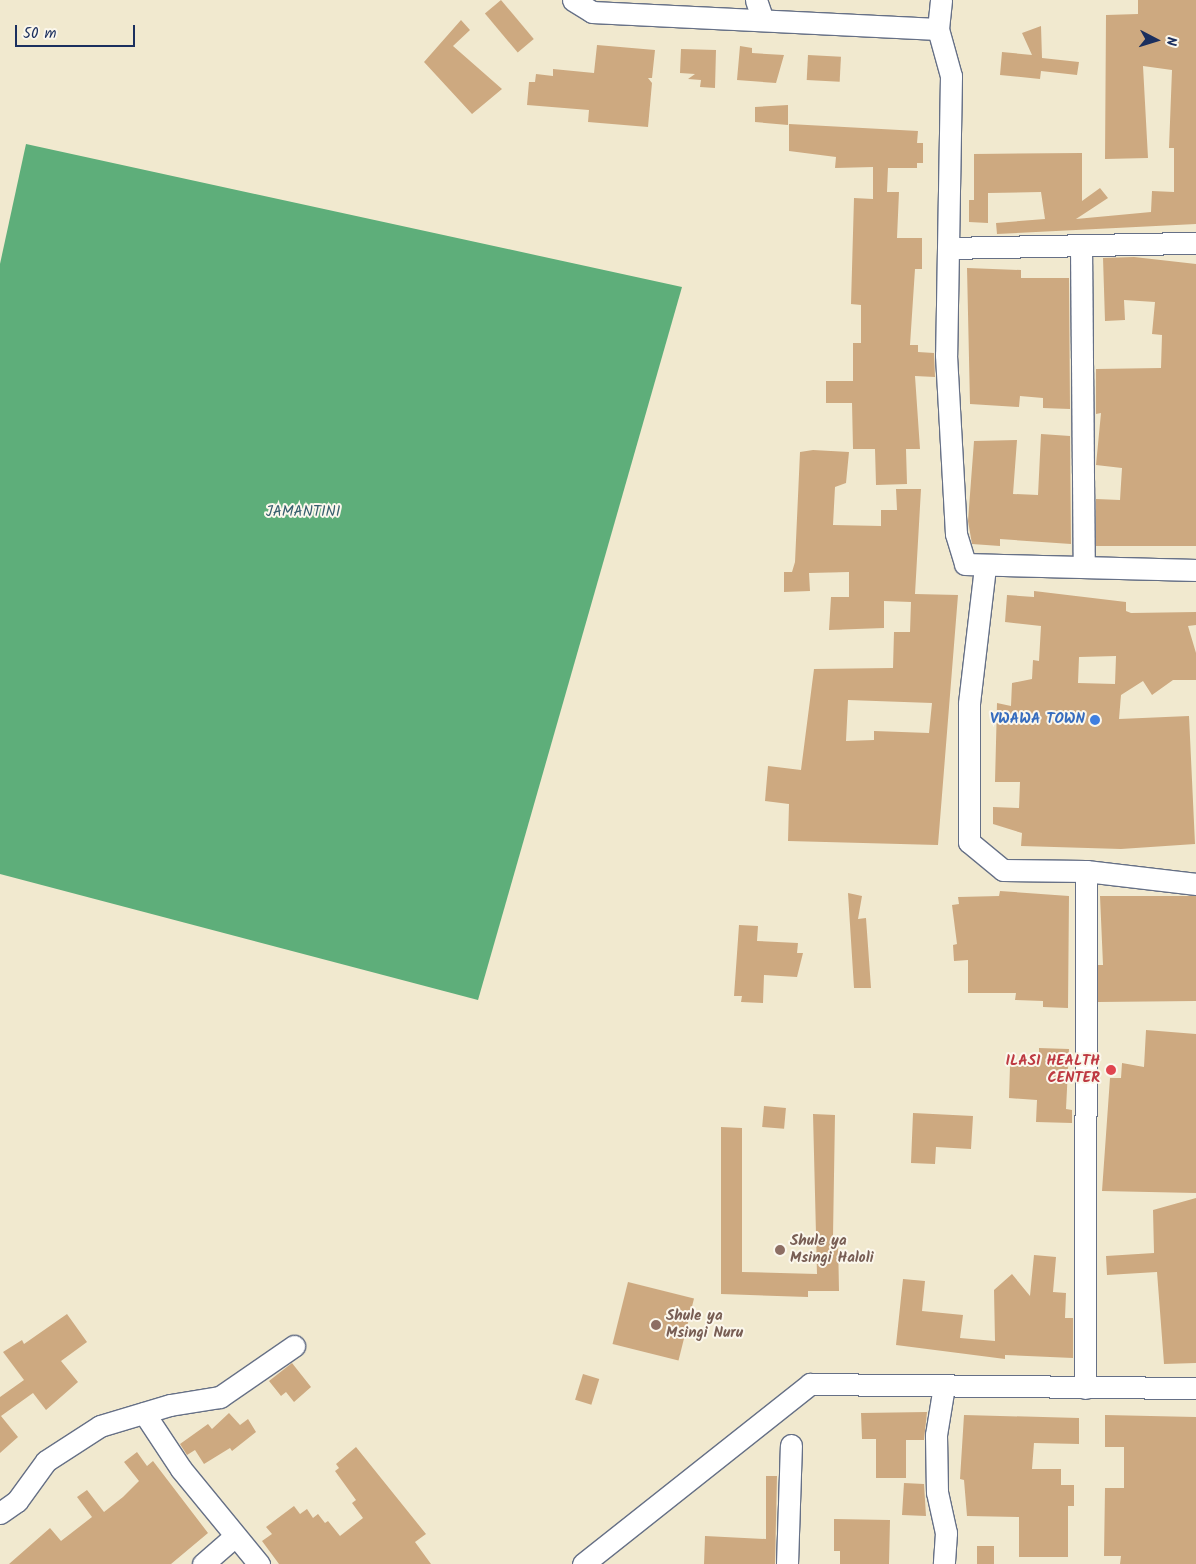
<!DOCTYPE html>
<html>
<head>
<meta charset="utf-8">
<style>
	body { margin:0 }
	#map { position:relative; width:1196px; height:1564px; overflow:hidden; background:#f1e9cf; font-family:Kalam,sans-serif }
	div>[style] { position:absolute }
	.forest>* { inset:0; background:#5eae7a }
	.building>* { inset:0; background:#cda980; transform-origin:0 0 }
	.roads { filter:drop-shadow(1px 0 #667086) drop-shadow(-1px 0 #667086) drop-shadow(0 1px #667086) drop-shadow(0 -1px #667086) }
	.minor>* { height:21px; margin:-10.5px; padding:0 10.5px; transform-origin:10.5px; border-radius:10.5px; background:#fff }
	.dots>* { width:14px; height:14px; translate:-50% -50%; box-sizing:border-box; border:2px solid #fbf7ec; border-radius:50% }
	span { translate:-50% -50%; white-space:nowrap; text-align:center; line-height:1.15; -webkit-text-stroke:4px #fbf7ec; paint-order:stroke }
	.park-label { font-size:15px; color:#355e6d }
	.shop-label { font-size:15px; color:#366cbe; font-weight:700 }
	.right { translate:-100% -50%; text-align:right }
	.health-label { font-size:15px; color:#be3a42; font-weight:700 }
	.education-label { font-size:15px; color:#785e54; font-weight:700 }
	.left { translate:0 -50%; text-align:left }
	.north { position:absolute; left:1131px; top:15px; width:50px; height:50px; -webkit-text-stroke:4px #fbf7ec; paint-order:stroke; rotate:95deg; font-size:14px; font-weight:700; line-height:20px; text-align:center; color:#1b2f5e }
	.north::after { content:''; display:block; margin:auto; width:18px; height:22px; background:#1b2f5e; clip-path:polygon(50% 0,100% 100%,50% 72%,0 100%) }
	.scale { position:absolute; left:15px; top:25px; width:120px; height:22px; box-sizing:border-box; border:2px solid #1b2f5e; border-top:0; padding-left:6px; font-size:15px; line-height:18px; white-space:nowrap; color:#1b2f5e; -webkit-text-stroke:4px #fbf7ec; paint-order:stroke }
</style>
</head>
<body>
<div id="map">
	<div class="forest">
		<div style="clip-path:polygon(26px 144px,682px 287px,478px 1000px,0 874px,0 264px)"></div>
	</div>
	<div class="building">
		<div style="left:501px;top:0;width:51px;height:21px;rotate:50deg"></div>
		<div style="clip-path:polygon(1138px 0,1196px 0,1196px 224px,997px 234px,996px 223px,1045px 219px,1041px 192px,988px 193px,988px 223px,969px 222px,969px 200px,974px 200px,974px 154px,1082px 153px,1082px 201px,1100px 188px,1108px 198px,1076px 219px,1151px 212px,1152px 191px,1174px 192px,1174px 148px,1169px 148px,1172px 70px,1143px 66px,1148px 158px,1105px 159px,1106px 15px,1138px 14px)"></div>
		<div style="clip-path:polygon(461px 20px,470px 30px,453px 46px,502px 89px,472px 114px,424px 62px)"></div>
		<div style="clip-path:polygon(1041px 26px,1042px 58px,1079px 62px,1077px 75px,1041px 71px,1040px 79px,1000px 75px,1002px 52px,1032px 55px,1022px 33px)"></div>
		<div style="clip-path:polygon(597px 45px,655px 50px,652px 78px,648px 78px,652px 83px,648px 127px,588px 122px,589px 110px,527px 105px,529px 82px,535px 82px,536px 74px,553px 76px,553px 69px,594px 73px)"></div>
		<div style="clip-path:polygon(740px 46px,752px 48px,752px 53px,784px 55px,776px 83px,737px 80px)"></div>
		<div style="clip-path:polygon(681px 49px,716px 50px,715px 88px,700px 87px,701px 80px,688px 79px,695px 74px,680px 73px)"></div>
		<div style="left:808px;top:55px;width:33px;height:25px;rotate:3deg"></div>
		<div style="clip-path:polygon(788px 105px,788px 125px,755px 122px,755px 107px)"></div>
		<div style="clip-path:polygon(789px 124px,918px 131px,917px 143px,923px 143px,923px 163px,917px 163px,917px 168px,888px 168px,887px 192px,899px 192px,897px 238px,922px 238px,922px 269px,915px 269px,910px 345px,918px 345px,918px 352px,934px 353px,935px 377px,915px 376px,920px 449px,906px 449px,907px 484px,876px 485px,875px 449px,853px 449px,852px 403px,826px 403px,826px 381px,853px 381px,853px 343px,861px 343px,861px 305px,851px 304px,854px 198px,873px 199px,873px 167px,835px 168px,836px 157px,789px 151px)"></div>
		<div style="clip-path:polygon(1134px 257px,1196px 264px,1196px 546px,1096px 546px,1096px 499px,1120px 500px,1122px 468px,1096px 465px,1101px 413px,1096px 414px,1096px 369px,1161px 368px,1162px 335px,1152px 334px,1155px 302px,1124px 300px,1125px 320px,1105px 321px,1103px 258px)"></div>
		<div style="clip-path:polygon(967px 268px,1021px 270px,1021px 278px,1069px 278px,1070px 409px,1043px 408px,1043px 398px,1020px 396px,1019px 407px,970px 404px)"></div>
		<div style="clip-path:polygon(1041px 434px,1070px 436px,1071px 544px,1000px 539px,1000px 546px,972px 544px,968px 521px,974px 441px,1017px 440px,1013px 494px,1038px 495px)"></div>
		<div style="clip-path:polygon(evenodd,813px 450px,849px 452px,846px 483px,835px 487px,833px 525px,881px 526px,881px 510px,897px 510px,896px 489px,921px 489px,915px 594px,958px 595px,938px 845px,788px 841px,789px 804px,765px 801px,768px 766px,801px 770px,814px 669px,893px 668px,894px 632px,910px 632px,911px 602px,884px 601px,884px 628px,829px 630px,831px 597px,849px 597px,849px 572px,809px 573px,810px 591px,784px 592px,784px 572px,792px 572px,795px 562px,800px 452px,813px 450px,848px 700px,932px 703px,929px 733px,874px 731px,874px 740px,846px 741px,848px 700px)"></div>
		<div style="clip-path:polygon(evenodd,1034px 591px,1126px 602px,1126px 611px,1131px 613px,1196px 612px,1196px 625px,1188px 626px,1196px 653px,1196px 680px,1173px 680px,1152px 695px,1143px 681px,1121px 695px,1119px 719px,1189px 716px,1195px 844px,1121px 849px,1021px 846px,1022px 833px,993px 824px,993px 807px,1019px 808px,1020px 782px,995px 782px,997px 703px,1011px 706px,1012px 683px,1032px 679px,1033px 660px,1039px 661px,1041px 626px,1005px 622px,1007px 595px,1034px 597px,1034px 591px,1116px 656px,1115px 684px,1078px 683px,1079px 657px,1116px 656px)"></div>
		<div style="clip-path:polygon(1000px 891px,1069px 896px,1068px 1008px,1043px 1007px,1043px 1001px,1015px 1000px,1016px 993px,968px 993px,968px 960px,954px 961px,953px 945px,957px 944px,952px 905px,959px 904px,958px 897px,999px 896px)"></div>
		<div style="clip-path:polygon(848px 893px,862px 896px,858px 919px,866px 918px,871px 988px,854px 988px)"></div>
		<div style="clip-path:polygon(1100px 896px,1196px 896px,1196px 1001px,1098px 1002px,1098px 965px,1103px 965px)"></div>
		<div style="clip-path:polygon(739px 925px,758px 926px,757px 941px,798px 943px,797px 953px,803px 953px,797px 977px,764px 975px,763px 1003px,741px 1002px,742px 996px,734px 996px)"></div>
		<div style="clip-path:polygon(1146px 1030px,1196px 1034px,1196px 1193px,1102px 1191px,1110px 1078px,1121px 1078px,1122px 1063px,1144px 1067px)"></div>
		<div style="clip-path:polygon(1039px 1048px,1069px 1049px,1066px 1109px,1072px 1110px,1072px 1123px,1036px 1122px,1037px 1100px,1009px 1098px,1010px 1066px,1039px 1066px)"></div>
		<div style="left:764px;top:1106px;width:22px;height:21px;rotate:5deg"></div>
		<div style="clip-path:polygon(913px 1113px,973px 1116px,971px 1149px,936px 1147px,935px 1164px,911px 1163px)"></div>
		<div style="clip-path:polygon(813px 1114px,835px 1115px,833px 1236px,838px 1236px,839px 1291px,808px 1291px,808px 1297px,721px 1294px,721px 1127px,742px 1128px,742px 1272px,817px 1274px)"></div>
		<div style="clip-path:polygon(1196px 1198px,1196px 1363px,1164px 1364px,1157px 1272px,1107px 1275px,1106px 1256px,1154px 1253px,1153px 1210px)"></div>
		<div style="clip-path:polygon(1034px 1255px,1056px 1257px,1053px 1292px,1066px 1293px,1065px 1318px,1073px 1318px,1073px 1358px,1005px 1355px,1005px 1359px,896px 1345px,903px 1279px,925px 1281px,922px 1311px,963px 1315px,960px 1338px,995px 1341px,994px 1290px,1012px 1274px,1030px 1296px)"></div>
		<div style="left:628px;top:1282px;width:68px;height:64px;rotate:14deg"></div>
		<div style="clip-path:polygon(67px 1314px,87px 1342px,61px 1361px,78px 1382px,46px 1410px,33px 1393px,1px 1416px,18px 1437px,0 1453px,0 1397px,24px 1380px,3px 1352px,22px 1340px,24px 1344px)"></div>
		<div style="clip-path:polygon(292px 1363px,311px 1387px,294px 1402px,286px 1392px,281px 1396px,269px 1381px)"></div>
		<div style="left:583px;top:1374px;width:17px;height:27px;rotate:17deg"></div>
		<div style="clip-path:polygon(927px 1412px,924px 1440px,906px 1440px,906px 1478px,876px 1478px,876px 1439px,862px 1439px,861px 1413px)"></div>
		<div style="clip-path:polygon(229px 1413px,240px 1425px,248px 1419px,256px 1432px,232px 1451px,230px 1448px,204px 1464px,195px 1450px,187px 1455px,180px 1444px,208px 1424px,212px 1429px)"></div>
		<div style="clip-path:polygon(964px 1415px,1079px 1418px,1079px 1444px,1034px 1443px,1032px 1469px,1061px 1469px,1061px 1485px,1074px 1485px,1074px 1506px,1068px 1506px,1068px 1557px,1019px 1557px,1019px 1517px,967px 1516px,964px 1480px,960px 1479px)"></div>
		<div style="clip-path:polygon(1105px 1415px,1196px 1417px,1196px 1564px,1120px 1564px,1121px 1556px,1104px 1556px,1105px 1488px,1124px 1488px,1124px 1447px,1105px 1447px)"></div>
		<div style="clip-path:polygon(356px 1447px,426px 1534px,415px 1542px,431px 1564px,279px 1564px,262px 1541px,272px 1534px,266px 1527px,294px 1506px,300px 1514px,307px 1509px,313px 1518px,318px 1514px,325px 1523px,328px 1521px,340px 1536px,363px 1518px,352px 1503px,356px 1500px,335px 1471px,339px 1468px,336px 1464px)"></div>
		<div style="clip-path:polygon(137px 1452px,147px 1466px,153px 1461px,208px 1533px,171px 1564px,9px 1564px,50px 1528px,61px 1541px,92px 1517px,77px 1497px,87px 1490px,104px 1512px,123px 1497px,139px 1481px,124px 1462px)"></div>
		<div style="clip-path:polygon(766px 1476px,777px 1476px,775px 1564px,704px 1564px,705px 1536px,766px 1539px)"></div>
		<div style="clip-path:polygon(904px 1483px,924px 1484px,926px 1516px,902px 1515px)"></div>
		<div style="clip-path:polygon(834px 1519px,890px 1520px,889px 1564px,840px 1564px,840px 1551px,834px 1551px)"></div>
		<div style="left:977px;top:1546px;width:17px;height:18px"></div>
	</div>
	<div class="roads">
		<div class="minor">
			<div style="left:573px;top:0;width:22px;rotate:32deg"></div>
			<div style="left:592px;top:12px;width:346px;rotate:2.8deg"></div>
			<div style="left:938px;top:29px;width:29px;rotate:-84deg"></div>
			<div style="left:756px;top:0;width:21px;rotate:71deg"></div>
			<div style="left:938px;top:29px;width:49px;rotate:74.5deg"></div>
			<div style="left:951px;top:76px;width:279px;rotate:91deg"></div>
			<div style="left:946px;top:355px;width:179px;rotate:86.8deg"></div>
			<div style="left:956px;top:534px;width:31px;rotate:73deg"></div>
			<div style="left:965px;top:564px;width:231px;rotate:1.5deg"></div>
			<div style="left:1081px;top:246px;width:318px;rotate:89.5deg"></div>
			<div style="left:948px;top:248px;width:248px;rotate:-1.2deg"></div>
			<div style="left:985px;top:567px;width:137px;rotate:96.7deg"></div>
			<div style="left:969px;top:703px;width:139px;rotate:90deg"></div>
			<div style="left:969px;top:842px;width:44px;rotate:39.5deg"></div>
			<div style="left:1003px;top:870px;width:83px;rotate:0.7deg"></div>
			<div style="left:1086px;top:871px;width:111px;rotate:6.7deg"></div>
			<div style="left:944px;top:1386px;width:50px;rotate:99.3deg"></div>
			<div style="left:936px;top:1435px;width:57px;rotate:89deg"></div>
			<div style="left:937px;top:1492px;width:42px;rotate:77.6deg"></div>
			<div style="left:946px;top:1533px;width:31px;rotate:94deg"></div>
			<div style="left:1085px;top:1388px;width:517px;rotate:-89.89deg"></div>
			<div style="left:144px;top:1413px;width:67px;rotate:56.5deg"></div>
			<div style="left:181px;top:1469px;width:123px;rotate:50.6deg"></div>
			<div style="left:0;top:1513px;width:21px;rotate:-35deg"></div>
			<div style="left:17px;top:1501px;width:49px;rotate:-54.1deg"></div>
			<div style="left:46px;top:1461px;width:64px;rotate:-32.9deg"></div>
			<div style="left:100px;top:1426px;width:73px;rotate:-16.7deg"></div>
			<div style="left:170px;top:1405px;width:51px;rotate:-9.1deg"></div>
			<div style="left:220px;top:1397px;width:90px;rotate:-34.6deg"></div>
			<div style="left:203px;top:1564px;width:41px;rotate:-41.1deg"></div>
			<div style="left:583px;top:1564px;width:290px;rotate:-38.4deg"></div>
			<div style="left:810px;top:1384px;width:386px;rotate:0.6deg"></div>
			<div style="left:787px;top:1564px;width:119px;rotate:-88.1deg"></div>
		</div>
	</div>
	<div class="dots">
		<div style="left:1095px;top:720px;background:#3f7fe0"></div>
		<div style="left:1111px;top:1070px;background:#e0444e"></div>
		<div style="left:780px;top:1250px;background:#8d6e63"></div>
		<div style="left:656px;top:1325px;background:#8d6e63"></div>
	</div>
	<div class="park-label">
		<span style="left:303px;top:513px">JAMANTINI</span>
	</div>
	<div class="shop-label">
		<span class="right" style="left:1085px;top:720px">VWAWA TOWN</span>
	</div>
	<div class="health-label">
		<span class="right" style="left:1100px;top:1070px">ILASI HEALTH<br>CENTER</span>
	</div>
	<div class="education-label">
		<span class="left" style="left:790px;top:1250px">Shule ya<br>Msingi Haloli</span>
		<span class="left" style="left:666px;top:1325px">Shule ya<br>Msingi Nuru</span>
	</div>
	<div class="north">N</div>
	<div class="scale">50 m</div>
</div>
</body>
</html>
